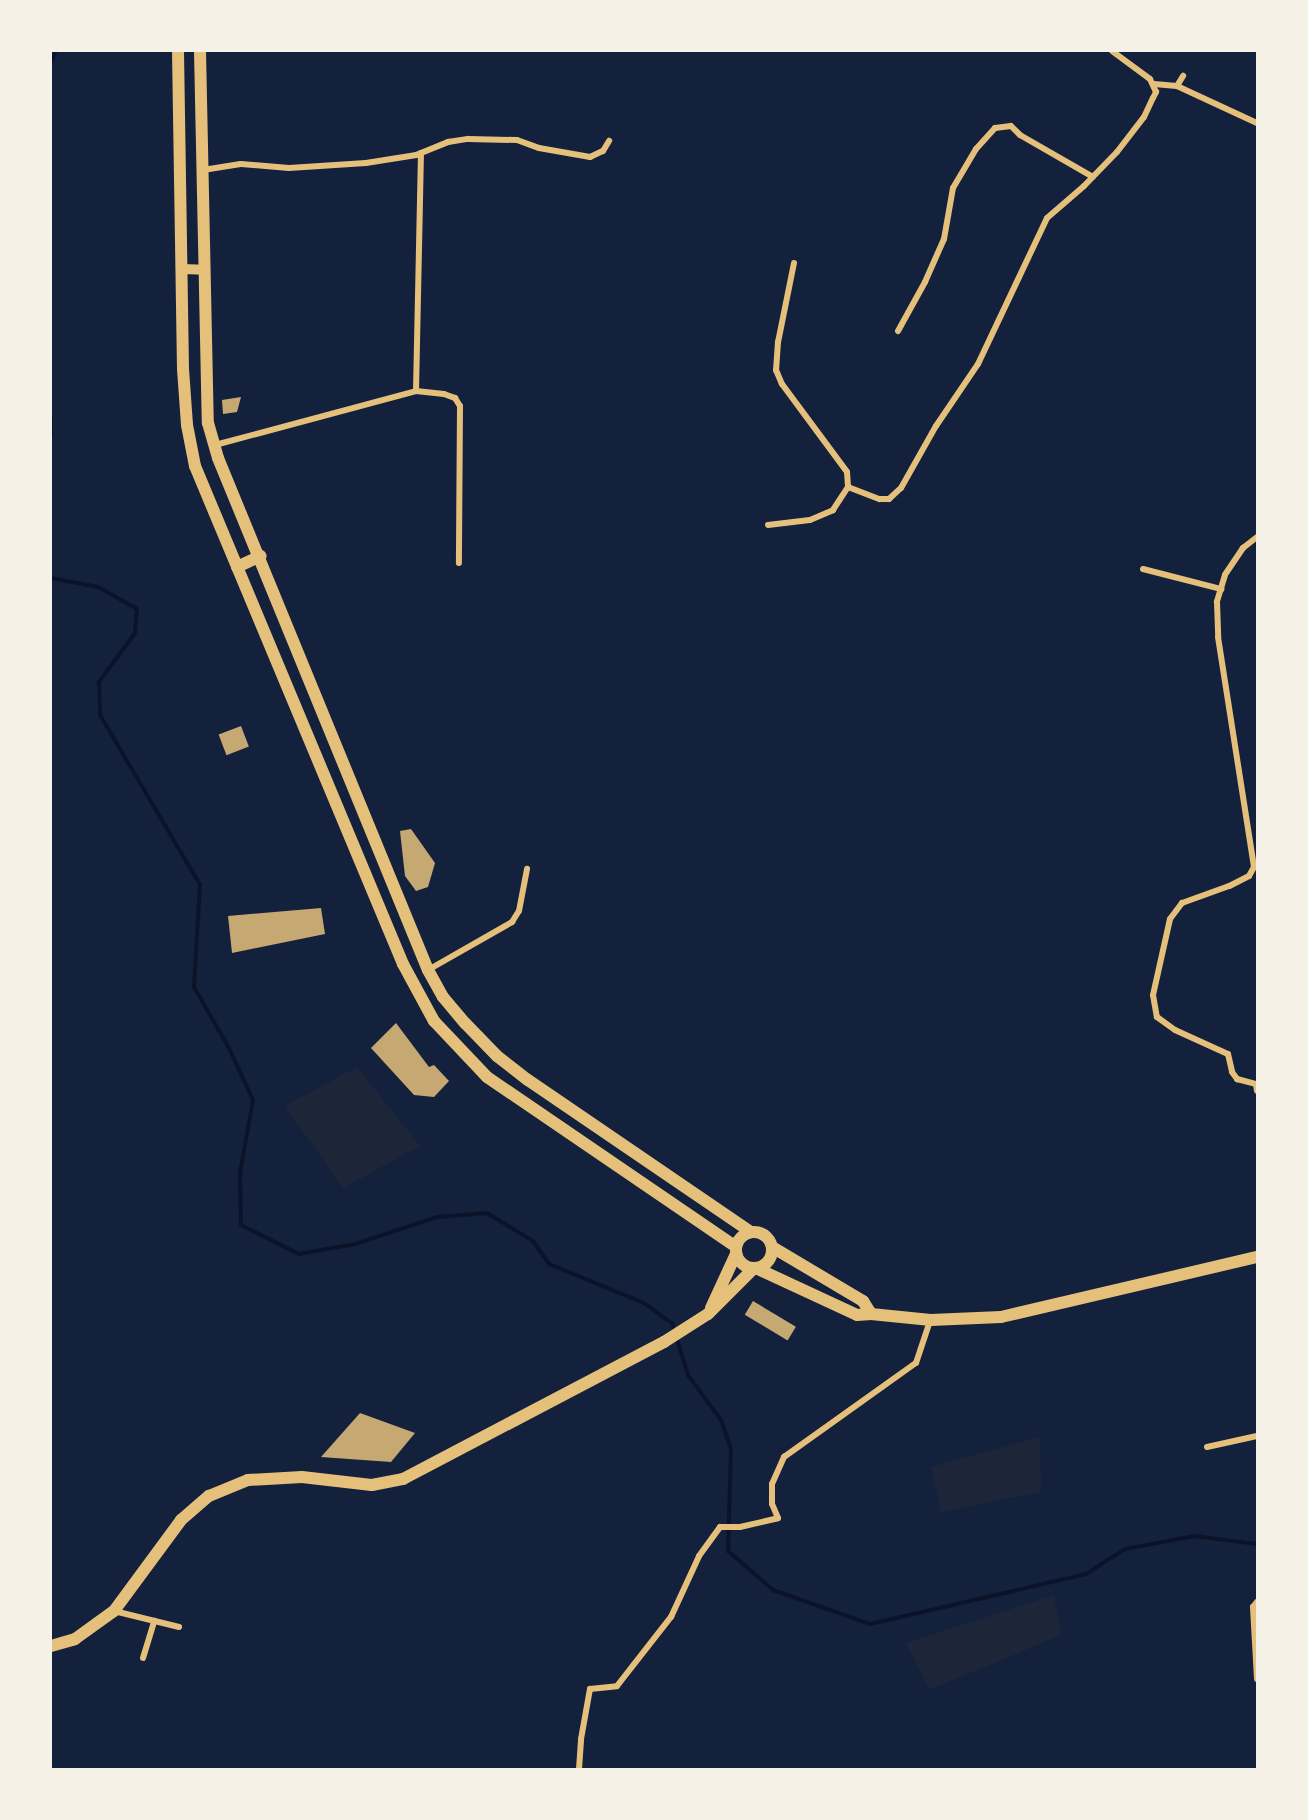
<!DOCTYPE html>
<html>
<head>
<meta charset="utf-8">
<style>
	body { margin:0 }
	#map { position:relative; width:1308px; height:1820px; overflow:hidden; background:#14213d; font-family:"Archivo Narrow",sans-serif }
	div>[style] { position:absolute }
	.green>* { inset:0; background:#1d2539 }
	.stream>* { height:4px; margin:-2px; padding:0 2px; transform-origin:2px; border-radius:2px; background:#0b132b }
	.building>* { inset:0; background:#c6a872; transform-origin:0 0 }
	.minor>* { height:6px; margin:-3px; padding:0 3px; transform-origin:3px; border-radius:3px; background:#e5c07b }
	.primary>* { height:10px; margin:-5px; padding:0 5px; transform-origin:5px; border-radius:5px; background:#e5c07b }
	.trunk>* { height:12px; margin:-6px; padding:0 6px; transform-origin:6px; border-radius:6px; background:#e5c07b }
	.trunk>.ring { margin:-6px; padding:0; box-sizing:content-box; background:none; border:12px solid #e5c07b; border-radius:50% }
	span { translate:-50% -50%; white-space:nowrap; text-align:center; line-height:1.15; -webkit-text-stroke:4.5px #f6f1e7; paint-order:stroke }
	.frame { position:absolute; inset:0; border:52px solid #f6f1e7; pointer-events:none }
</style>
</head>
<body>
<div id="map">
	<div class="green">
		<div style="clip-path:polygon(357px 1067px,420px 1146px,343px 1188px,285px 1106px)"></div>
		<div style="clip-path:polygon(1040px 1437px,1041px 1492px,941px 1512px,931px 1467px)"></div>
		<div style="clip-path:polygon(1054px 1595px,1061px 1635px,929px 1690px,906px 1643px)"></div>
	</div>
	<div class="stream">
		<div style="left:51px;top:62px;width:12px;rotate:-66deg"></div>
		<div style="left:51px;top:418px;width:17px;rotate:90deg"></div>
		<div style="left:51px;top:578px;width:48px;rotate:10.8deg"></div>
		<div style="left:98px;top:587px;width:45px;rotate:29.4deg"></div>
		<div style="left:137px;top:609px;width:24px;rotate:95deg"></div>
		<div style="left:135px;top:633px;width:61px;rotate:126.3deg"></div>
		<div style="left:99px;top:682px;width:33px;rotate:88deg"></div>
		<div style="left:100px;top:715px;width:197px;rotate:59.5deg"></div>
		<div style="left:200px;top:885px;width:102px;rotate:93.4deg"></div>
		<div style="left:194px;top:987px;width:70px;rotate:60.2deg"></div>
		<div style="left:229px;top:1048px;width:57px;rotate:65.2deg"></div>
		<div style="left:253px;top:1100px;width:74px;rotate:100.1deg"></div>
		<div style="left:240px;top:1173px;width:52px;rotate:88.9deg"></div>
		<div style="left:241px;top:1225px;width:65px;rotate:26.6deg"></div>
		<div style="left:299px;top:1254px;width:57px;rotate:-10.1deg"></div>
		<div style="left:355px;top:1244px;width:86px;rotate:-18.2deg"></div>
		<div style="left:437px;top:1217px;width:50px;rotate:-4.6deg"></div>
		<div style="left:487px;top:1213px;width:54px;rotate:31.3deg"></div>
		<div style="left:533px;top:1241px;width:28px;rotate:55deg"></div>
		<div style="left:549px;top:1264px;width:103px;rotate:22.3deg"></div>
		<div style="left:644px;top:1303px;width:34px;rotate:36deg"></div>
		<div style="left:672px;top:1323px;width:54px;rotate:72.9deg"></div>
		<div style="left:688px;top:1375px;width:56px;rotate:53.7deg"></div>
		<div style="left:721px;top:1420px;width:31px;rotate:71deg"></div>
		<div style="left:731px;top:1449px;width:102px;rotate:91.7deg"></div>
		<div style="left:728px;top:1551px;width:60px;rotate:40.9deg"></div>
		<div style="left:773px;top:1590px;width:103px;rotate:19.3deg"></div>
		<div style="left:870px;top:1624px;width:222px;rotate:-13deg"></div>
		<div style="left:1086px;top:1574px;width:46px;rotate:-32.7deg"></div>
		<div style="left:1125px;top:1549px;width:71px;rotate:-10.5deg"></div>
		<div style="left:1195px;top:1536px;width:63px;rotate:7.4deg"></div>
	</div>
	<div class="building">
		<div style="clip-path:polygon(241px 397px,237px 412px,223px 414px,222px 400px)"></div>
		<div style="left:241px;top:726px;width:22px;height:24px;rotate:69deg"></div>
		<div style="clip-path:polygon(411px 829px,435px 863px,428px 887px,416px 891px,405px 876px,400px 831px)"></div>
		<div style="clip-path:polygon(321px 908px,325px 934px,232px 953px,228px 916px)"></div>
		<div style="clip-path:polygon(396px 1023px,429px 1067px,434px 1065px,449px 1081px,434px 1097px,414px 1095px,371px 1048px)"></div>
		<div style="left:753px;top:1301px;width:50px;height:16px;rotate:31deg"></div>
		<div style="clip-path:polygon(360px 1413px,415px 1433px,391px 1462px,321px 1457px)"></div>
	</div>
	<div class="minor">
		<div style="left:1154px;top:84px;width:23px;rotate:5deg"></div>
		<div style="left:1177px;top:86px;width:12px;rotate:-59deg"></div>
		<div style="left:1177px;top:86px;width:88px;rotate:24.8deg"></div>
		<div style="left:203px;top:170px;width:38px;rotate:-9deg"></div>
		<div style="left:241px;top:164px;width:48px;rotate:4.8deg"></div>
		<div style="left:289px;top:168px;width:77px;rotate:-3.7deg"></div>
		<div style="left:366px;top:163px;width:51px;rotate:-9.1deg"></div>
		<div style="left:416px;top:155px;width:35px;rotate:-22deg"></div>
		<div style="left:448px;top:142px;width:20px;rotate:-9deg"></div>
		<div style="left:468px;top:139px;width:49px;rotate:1.2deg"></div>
		<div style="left:517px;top:140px;width:23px;rotate:20deg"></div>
		<div style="left:539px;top:148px;width:52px;rotate:10deg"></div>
		<div style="left:590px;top:157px;width:14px;rotate:-25deg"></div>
		<div style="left:603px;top:151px;width:12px;rotate:-59deg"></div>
		<div style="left:794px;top:263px;width:81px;rotate:101.4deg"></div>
		<div style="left:778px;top:342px;width:28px;rotate:94deg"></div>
		<div style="left:776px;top:370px;width:15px;rotate:67deg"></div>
		<div style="left:782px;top:384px;width:109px;rotate:53.5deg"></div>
		<div style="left:847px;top:472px;width:15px;rotate:86deg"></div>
		<div style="left:898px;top:331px;width:56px;rotate:-61.1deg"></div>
		<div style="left:925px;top:282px;width:47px;rotate:-66.2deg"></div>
		<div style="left:944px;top:239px;width:52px;rotate:-80deg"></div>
		<div style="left:953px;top:188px;width:45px;rotate:-59.5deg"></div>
		<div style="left:976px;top:149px;width:28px;rotate:-48deg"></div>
		<div style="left:995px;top:128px;width:16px;rotate:-7deg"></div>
		<div style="left:1011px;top:126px;width:13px;rotate:45deg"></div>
		<div style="left:1020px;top:135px;width:84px;rotate:29.9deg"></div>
		<div style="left:416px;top:391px;width:238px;rotate:-88.8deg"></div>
		<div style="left:215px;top:445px;width:208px;rotate:-15deg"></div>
		<div style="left:416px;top:391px;width:28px;rotate:6deg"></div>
		<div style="left:444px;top:394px;width:12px;rotate:20deg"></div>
		<div style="left:455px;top:398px;width:9px;rotate:58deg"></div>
		<div style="left:460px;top:406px;width:157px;rotate:90.4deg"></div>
		<div style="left:768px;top:525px;width:42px;rotate:-6.8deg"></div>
		<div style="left:810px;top:520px;width:25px;rotate:-23deg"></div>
		<div style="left:833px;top:510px;width:27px;rotate:-57deg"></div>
		<div style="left:848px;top:487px;width:34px;rotate:21deg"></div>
		<div style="left:880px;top:499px;width:9px"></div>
		<div style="left:889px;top:499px;width:16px;rotate:-43deg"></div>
		<div style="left:901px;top:488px;width:71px;rotate:-60.6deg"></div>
		<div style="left:936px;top:426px;width:75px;rotate:-55.9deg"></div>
		<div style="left:978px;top:364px;width:161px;rotate:-64.7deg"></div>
		<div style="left:1047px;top:218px;width:49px;rotate:-40.9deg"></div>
		<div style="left:1084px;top:186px;width:47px;rotate:-45.9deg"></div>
		<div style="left:1117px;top:152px;width:44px;rotate:-52.4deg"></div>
		<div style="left:1144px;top:117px;width:21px;rotate:-65deg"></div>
		<div style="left:1153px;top:98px;width:7px;rotate:-63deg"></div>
		<div style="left:1156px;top:92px;width:14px;rotate:-115deg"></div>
		<div style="left:1150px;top:79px;width:47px;rotate:-143.6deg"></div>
		<div style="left:1257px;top:537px;width:18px;rotate:142deg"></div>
		<div style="left:1243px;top:548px;width:32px;rotate:124deg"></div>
		<div style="left:1225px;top:575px;width:28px;rotate:107deg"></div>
		<div style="left:1217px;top:602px;width:35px;rotate:88deg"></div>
		<div style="left:1218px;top:637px;width:233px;rotate:81.1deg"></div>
		<div style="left:1254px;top:867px;width:10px;rotate:119deg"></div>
		<div style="left:1249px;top:876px;width:22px;rotate:153deg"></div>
		<div style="left:1229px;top:886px;width:50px;rotate:160.1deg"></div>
		<div style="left:1182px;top:903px;width:20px;rotate:127deg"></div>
		<div style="left:1170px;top:919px;width:78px;rotate:102.6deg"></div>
		<div style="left:1153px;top:995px;width:22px;rotate:80deg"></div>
		<div style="left:1157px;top:1017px;width:22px;rotate:36deg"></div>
		<div style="left:1175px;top:1030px;width:58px;rotate:24.4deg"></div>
		<div style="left:1228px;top:1054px;width:18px;rotate:77deg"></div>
		<div style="left:1232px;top:1072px;width:9px;rotate:54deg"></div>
		<div style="left:1237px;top:1079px;width:20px;rotate:15deg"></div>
		<div style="left:1256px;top:1084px;width:7px;rotate:82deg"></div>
		<div style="left:1143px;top:569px;width:81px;rotate:14.4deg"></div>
		<div style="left:428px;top:970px;width:97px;rotate:-29.7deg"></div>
		<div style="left:512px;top:922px;width:13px;rotate:-58deg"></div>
		<div style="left:519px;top:911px;width:43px;rotate:-79.2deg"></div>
		<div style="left:1207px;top:1447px;width:51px;rotate:-12.4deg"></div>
		<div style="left:1257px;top:1602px;width:6px;rotate:129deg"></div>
		<div style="left:1253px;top:1607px;width:72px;rotate:86.8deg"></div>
		<div style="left:114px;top:1611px;width:67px;rotate:13.8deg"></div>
		<div style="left:143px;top:1658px;width:39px;rotate:-73deg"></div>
		<div style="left:579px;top:1769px;width:30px;rotate:-86deg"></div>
		<div style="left:581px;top:1739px;width:51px;rotate:-79.8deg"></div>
		<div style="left:590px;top:1689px;width:27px;rotate:-6deg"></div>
		<div style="left:617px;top:1686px;width:88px;rotate:-52deg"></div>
		<div style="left:671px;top:1617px;width:67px;rotate:-65.3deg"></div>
		<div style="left:699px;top:1556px;width:36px;rotate:-54deg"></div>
		<div style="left:720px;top:1527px;width:20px"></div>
		<div style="left:740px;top:1527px;width:39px;rotate:-13deg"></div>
		<div style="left:778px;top:1518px;width:15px;rotate:-113deg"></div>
		<div style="left:772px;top:1504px;width:20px;rotate:-90deg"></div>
		<div style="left:772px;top:1484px;width:30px;rotate:-66deg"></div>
		<div style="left:784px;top:1457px;width:162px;rotate:-35.5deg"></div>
		<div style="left:916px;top:1363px;width:44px;rotate:-71.6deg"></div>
	</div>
	<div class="primary">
		<div style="left:181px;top:269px;width:24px;rotate:2deg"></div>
	</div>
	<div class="trunk">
		<div style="left:178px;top:51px;width:318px;rotate:89.1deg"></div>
		<div style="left:183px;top:369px;width:56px;rotate:85.9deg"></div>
		<div style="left:187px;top:425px;width:42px;rotate:79deg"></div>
		<div style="left:195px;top:466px;width:540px;rotate:67.33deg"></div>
		<div style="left:403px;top:964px;width:65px;rotate:61.5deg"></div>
		<div style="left:434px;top:1021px;width:77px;rotate:46.6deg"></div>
		<div style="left:487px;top:1077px;width:301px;rotate:34.3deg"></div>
		<div style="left:200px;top:51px;width:372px;rotate:88.8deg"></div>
		<div style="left:208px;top:423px;width:36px;rotate:74deg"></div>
		<div style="left:218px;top:458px;width:553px;rotate:67.7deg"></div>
		<div style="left:428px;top:970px;width:31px;rotate:61deg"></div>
		<div style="left:443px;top:997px;width:34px;rotate:50deg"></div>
		<div style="left:465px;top:1023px;width:46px;rotate:45.9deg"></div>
		<div style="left:497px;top:1056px;width:39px;rotate:38deg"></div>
		<div style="left:528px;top:1080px;width:270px;rotate:34.3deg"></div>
		<div style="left:237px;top:567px;width:26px;rotate:-25deg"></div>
		<div class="ring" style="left:736px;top:1232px;width:24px;height:24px"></div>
		<div style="left:772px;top:1247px;width:106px;rotate:30.7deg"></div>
		<div style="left:863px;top:1301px;width:15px;rotate:58deg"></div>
		<div style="left:758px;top:1269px;width:109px;rotate:24.9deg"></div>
		<div style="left:857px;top:1315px;width:14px;rotate:-4deg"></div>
		<div style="left:871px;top:1314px;width:60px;rotate:5.7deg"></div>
		<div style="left:931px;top:1320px;width:70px;rotate:-2.5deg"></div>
		<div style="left:1001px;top:1317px;width:263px;rotate:-13.2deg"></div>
		<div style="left:711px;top:1308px;width:60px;rotate:-65.2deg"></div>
		<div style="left:51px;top:1646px;width:25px;rotate:-16deg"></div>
		<div style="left:75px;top:1639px;width:48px;rotate:-35.7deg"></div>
		<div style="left:114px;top:1611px;width:113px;rotate:-53.6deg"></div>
		<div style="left:181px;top:1520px;width:37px;rotate:-41deg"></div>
		<div style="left:209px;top:1496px;width:42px;rotate:-22.3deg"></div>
		<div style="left:248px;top:1480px;width:54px;rotate:-3.2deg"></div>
		<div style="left:302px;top:1477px;width:70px;rotate:6.5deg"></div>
		<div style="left:372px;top:1485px;width:32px;rotate:-11deg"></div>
		<div style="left:403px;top:1479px;width:295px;rotate:-27.7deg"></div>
		<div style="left:664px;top:1342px;width:52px;rotate:-32.5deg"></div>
		<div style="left:708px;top:1314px;width:64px;rotate:-45deg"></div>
	</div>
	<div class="frame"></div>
</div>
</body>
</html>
